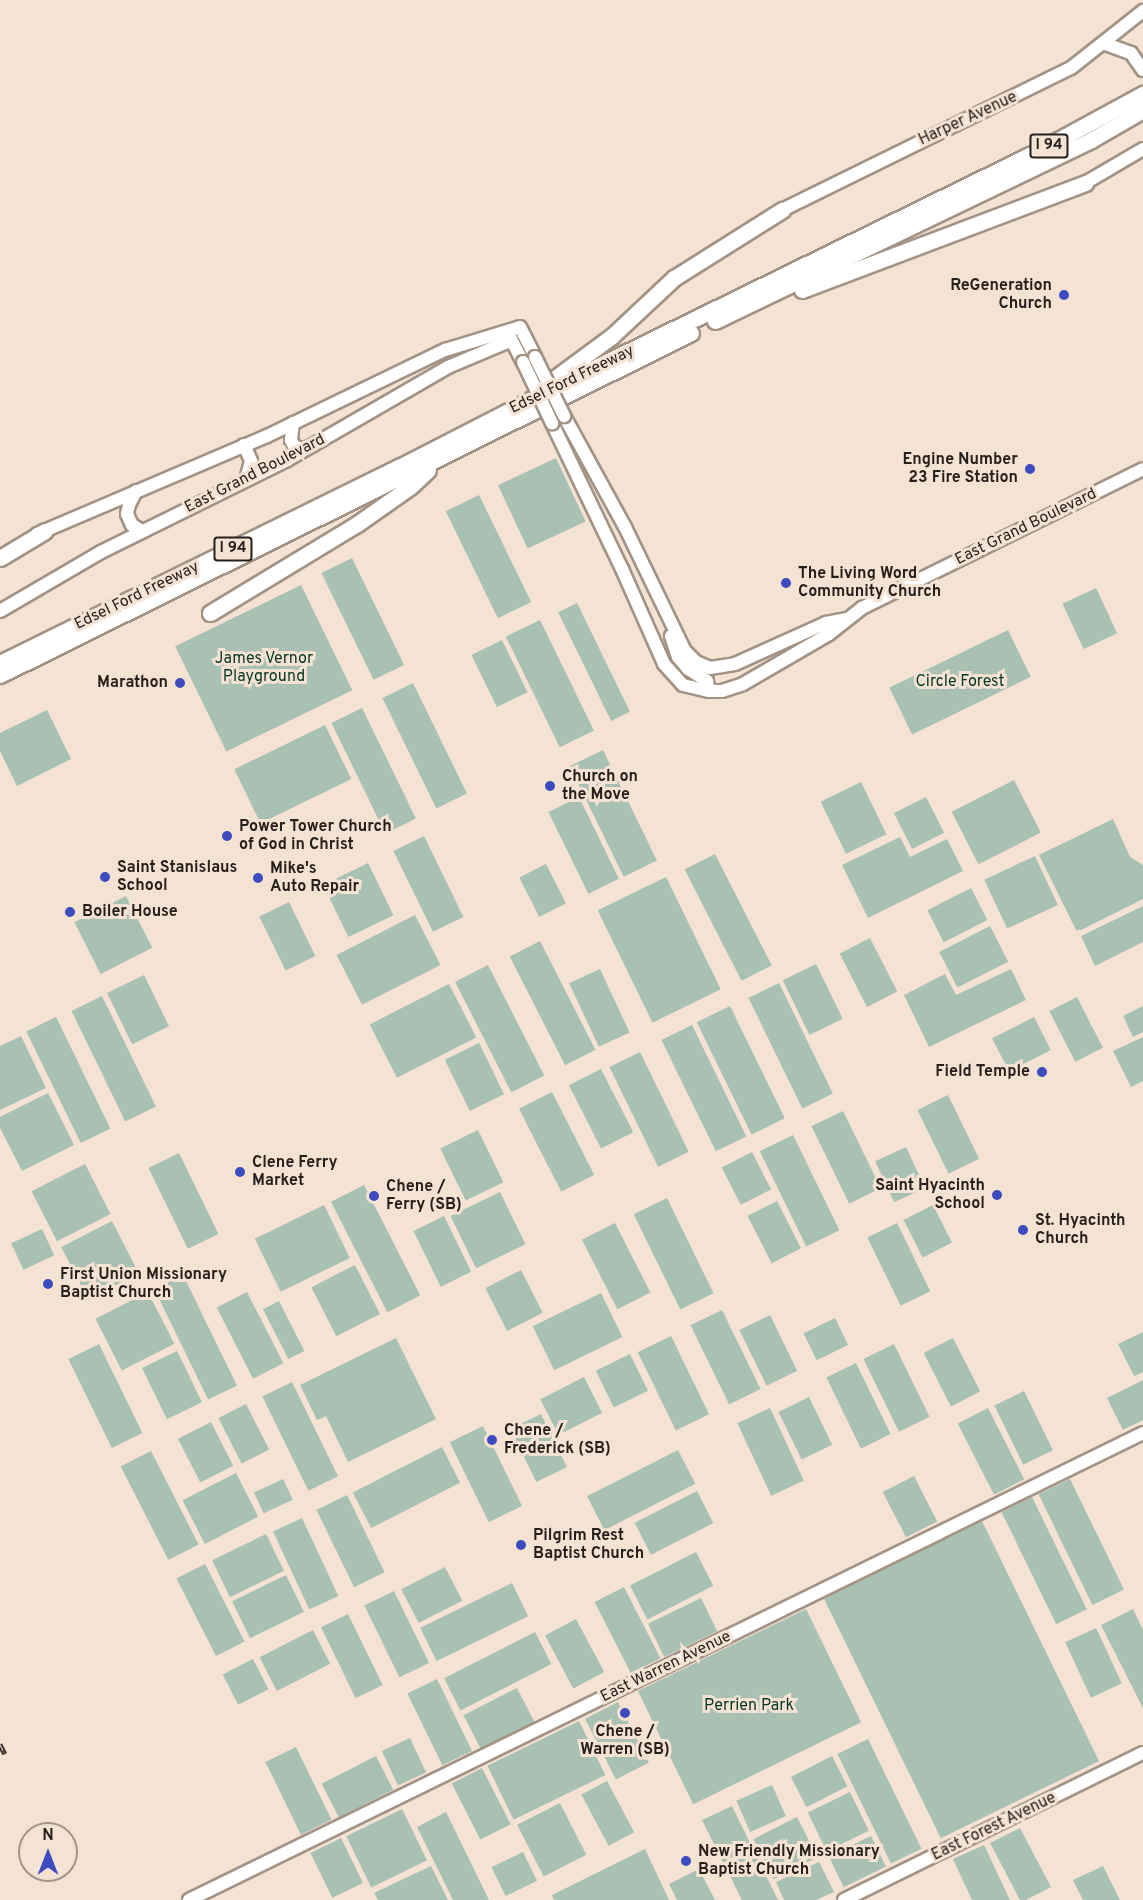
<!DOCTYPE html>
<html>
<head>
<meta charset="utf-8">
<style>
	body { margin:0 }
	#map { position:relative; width:1143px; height:1900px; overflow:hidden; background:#f4e2d3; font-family:Overpass,sans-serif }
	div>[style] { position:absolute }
	.green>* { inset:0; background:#a8c1b3; transform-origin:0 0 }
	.roads { filter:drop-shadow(2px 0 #a39384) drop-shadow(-2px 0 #a39384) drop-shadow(0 2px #a39384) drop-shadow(0 -2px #a39384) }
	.secondary>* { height:12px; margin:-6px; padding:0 6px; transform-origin:6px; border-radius:6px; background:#fff }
	.highway>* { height:15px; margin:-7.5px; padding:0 7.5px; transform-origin:7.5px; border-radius:7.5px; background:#fff }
	.rail>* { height:4.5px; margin-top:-2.25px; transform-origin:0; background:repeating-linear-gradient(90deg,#f4e2d3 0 7px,#3d342e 0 14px); box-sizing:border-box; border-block:2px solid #3d342e }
	.bridges { filter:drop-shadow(2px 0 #a39384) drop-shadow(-2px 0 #a39384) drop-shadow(0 2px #a39384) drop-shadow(0 -2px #a39384) }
	.secondary-bridge>* { height:12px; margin:-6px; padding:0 6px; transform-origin:6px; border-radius:6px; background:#fff }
	.dots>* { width:16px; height:16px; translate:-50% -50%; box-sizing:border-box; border:3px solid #f4e2d3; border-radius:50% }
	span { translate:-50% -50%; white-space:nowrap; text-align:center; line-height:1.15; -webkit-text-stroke:6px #f4e2d3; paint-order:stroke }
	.shield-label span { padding:2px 4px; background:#f4e2d3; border:2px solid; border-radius:4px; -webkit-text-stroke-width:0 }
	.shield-label { font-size:15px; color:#261f1a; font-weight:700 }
	.street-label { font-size:16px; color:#261f1a }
	.poi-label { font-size:16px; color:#261f1a; font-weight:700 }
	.right { translate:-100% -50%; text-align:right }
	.left { translate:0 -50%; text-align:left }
	.park-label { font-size:16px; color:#043823 }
	.north { position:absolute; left:18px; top:1822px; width:60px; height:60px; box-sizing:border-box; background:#f4e2d3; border:2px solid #a29489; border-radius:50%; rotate:0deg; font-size:16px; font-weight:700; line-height:24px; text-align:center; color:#261f1a }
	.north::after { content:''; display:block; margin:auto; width:21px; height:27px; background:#3d4bbe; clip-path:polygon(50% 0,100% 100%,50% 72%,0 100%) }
</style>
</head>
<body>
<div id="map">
	<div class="green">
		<div style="left:556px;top:458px;width:70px;height:64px;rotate:65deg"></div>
		<div style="left:479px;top:495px;width:119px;height:37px;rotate:64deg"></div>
		<div style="left:352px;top:558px;width:119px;height:34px;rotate:64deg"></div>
		<div style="left:301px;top:585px;width:117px;height:140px;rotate:64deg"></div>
		<div style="left:1096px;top:588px;width:50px;height:37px;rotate:65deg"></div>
		<div style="left:577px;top:603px;width:121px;height:21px;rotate:64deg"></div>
		<div style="left:540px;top:620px;width:123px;height:38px;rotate:64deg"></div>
		<div style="left:1008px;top:630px;width:52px;height:132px;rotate:64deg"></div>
		<div style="left:502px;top:640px;width:58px;height:34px;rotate:64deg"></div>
		<div style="left:413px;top:683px;width:123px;height:34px;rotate:64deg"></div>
		<div style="left:362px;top:708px;width:123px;height:34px;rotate:64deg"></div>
		<div style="clip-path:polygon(47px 710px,71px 759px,17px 786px,0 751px,0 733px)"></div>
		<div style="left:325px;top:725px;width:60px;height:101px;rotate:64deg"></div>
		<div style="left:603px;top:750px;width:123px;height:37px;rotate:64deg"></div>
		<div style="left:1014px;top:780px;width:59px;height:70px;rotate:63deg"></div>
		<div style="left:861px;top:782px;width:58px;height:45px;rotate:64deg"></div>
		<div style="left:579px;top:797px;width:91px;height:34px;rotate:64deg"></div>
		<div style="left:926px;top:797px;width:40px;height:36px;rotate:63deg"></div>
		<div style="clip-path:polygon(1113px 819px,1130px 857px,1143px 865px,1143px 899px,1081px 930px,1076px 930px,1039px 855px)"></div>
		<div style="left:424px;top:836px;width:90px;height:34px;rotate:64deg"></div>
		<div style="clip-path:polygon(900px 837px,910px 857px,947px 839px,963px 871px,868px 918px,842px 865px)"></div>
		<div style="left:715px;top:854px;width:125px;height:34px;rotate:63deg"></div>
		<div style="left:1035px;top:856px;width:54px;height:56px;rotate:65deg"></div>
		<div style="left:368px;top:863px;width:58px;height:50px;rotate:64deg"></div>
		<div style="left:546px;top:864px;width:44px;height:30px;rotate:63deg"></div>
		<div style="left:666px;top:877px;width:125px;height:76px;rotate:64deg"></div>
		<div style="left:971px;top:888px;width:36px;height:49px;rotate:63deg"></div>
		<div style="left:126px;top:896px;width:58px;height:58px;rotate:63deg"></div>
		<div style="left:289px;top:902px;width:60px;height:33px;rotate:64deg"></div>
		<div style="clip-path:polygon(1143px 906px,1143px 942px,1095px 966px,1081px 936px)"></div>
		<div style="left:415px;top:915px;width:56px;height:88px;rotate:63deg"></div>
		<div style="left:990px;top:926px;width:40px;height:57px;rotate:63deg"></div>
		<div style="left:870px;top:938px;width:60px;height:34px;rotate:63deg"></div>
		<div style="left:540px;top:941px;width:122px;height:34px;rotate:63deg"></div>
		<div style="left:816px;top:964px;width:61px;height:37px;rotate:64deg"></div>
		<div style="left:488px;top:965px;width:124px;height:37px;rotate:63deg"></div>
		<div style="left:600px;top:969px;width:70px;height:34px;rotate:65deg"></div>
		<div style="clip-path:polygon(1011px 969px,1026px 1000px,929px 1047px,904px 995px,945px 974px,956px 995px)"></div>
		<div style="left:144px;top:975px;width:57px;height:41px;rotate:64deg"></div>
		<div style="left:779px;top:983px;width:123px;height:34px;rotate:64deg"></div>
		<div style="left:449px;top:984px;width:60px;height:89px;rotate:63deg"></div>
		<div style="left:102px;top:996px;width:123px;height:34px;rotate:64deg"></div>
		<div style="left:1077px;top:997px;width:57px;height:31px;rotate:63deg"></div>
		<div style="left:730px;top:1006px;width:125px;height:37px;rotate:64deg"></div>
		<div style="clip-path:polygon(1143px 1006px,1143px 1032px,1133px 1037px,1123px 1016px)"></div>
		<div style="left:56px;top:1017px;width:124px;height:33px;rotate:64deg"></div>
		<div style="left:1034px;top:1017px;width:37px;height:47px;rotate:63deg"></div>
		<div style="left:692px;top:1025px;width:124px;height:34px;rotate:64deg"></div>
		<div style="clip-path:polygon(21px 1036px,46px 1088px,0 1110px,0 1046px)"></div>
		<div style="clip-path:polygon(1143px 1037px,1143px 1081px,1131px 1087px,1113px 1051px)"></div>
		<div style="left:479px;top:1043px;width:57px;height:38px;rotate:64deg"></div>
		<div style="left:640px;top:1052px;width:111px;height:34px;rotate:64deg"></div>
		<div style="left:601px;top:1069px;width:71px;height:36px;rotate:63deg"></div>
		<div style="left:552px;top:1092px;width:93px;height:37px;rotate:63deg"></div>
		<div style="clip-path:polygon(48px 1093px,74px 1145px,22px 1171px,0 1128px,0 1117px)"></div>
		<div style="left:948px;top:1095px;width:71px;height:34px;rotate:64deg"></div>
		<div style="left:843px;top:1111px;width:86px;height:35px;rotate:64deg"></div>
		<div style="left:478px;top:1130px;width:58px;height:42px;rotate:64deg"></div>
		<div style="left:793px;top:1135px;width:106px;height:37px;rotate:64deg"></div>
		<div style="left:906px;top:1147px;width:45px;height:34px;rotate:65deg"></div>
		<div style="left:752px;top:1152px;width:42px;height:34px;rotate:63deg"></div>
		<div style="left:179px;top:1153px;width:90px;height:34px;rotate:64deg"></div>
		<div style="left:85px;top:1164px;width:56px;height:60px;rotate:63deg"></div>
		<div style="left:364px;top:1185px;width:124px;height:37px;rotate:63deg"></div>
		<div style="left:500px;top:1192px;width:58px;height:55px;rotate:64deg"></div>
		<div style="left:667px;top:1198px;width:106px;height:37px;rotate:64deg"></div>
		<div style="left:777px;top:1201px;width:53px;height:33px;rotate:63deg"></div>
		<div style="left:324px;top:1205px;width:59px;height:77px;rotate:64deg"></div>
		<div style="left:933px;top:1205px;width:42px;height:33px;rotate:63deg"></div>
		<div style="left:444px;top:1216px;width:62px;height:34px;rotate:64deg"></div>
		<div style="left:112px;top:1221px;width:59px;height:57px;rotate:63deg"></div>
		<div style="left:615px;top:1223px;width:78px;height:37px;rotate:63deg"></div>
		<div style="left:897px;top:1223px;width:76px;height:33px;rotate:64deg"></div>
		<div style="left:42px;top:1229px;width:29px;height:34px;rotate:65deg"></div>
		<div style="left:355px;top:1265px;width:55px;height:49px;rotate:63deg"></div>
		<div style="left:521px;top:1270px;width:48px;height:40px;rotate:63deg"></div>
		<div style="left:183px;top:1275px;width:123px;height:32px;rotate:64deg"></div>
		<div style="left:148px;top:1292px;width:58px;height:59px;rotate:63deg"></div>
		<div style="left:247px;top:1292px;width:80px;height:34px;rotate:63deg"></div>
		<div style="left:601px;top:1293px;width:49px;height:76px;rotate:64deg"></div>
		<div style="left:279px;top:1301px;width:56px;height:18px;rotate:63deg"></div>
		<div style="left:722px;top:1310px;width:88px;height:35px;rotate:64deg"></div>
		<div style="left:770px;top:1315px;width:62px;height:34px;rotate:64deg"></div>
		<div style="left:835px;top:1318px;width:30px;height:35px;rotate:64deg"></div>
		<div style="clip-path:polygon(1143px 1332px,1143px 1372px,1134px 1376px,1118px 1344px)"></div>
		<div style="left:671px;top:1336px;width:87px;height:37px;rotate:64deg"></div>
		<div style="clip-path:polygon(396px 1338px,436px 1419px,348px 1462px,326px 1416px,317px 1420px,300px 1385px)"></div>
		<div style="left:953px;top:1338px;width:60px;height:33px;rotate:63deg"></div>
		<div style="left:99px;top:1344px;width:99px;height:34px;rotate:64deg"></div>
		<div style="left:894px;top:1344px;width:81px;height:34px;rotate:64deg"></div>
		<div style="left:177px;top:1351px;width:57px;height:39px;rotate:64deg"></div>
		<div style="left:630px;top:1354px;width:41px;height:38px;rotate:64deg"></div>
		<div style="left:856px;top:1363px;width:79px;height:33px;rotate:64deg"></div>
		<div style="left:584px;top:1377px;width:40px;height:49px;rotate:63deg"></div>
		<div style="clip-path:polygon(1143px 1380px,1143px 1420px,1123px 1430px,1107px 1398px)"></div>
		<div style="left:292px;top:1382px;width:105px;height:33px;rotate:64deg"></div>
		<div style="left:1024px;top:1391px;width:66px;height:33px;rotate:64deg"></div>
		<div style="left:809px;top:1397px;width:53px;height:34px;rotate:64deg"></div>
		<div style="left:246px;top:1404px;width:51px;height:31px;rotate:63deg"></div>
		<div style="left:770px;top:1408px;width:80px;height:36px;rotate:65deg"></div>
		<div style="left:988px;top:1408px;width:80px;height:34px;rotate:63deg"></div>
		<div style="left:541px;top:1414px;width:59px;height:34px;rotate:64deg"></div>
		<div style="left:211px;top:1422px;width:49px;height:37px;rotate:63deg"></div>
		<div style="left:483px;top:1426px;width:89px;height:37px;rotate:64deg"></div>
		<div style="left:442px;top:1447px;width:40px;height:100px;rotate:63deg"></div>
		<div style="left:678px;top:1450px;width:38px;height:102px;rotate:63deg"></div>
		<div style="left:151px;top:1451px;width:105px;height:34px;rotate:63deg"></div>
		<div style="left:236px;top:1473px;width:49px;height:60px;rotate:63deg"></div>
		<div style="left:914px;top:1476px;width:51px;height:35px;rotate:63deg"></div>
		<div style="left:283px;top:1479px;width:23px;height:32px;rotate:65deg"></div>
		<div style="left:1070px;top:1479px;width:123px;height:35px;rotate:64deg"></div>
		<div style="left:697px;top:1491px;width:36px;height:70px;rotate:63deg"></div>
		<div style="left:347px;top:1495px;width:86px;height:34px;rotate:64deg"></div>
		<div style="left:1032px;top:1497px;width:125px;height:34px;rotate:64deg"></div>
		<div style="left:302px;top:1518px;width:86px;height:32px;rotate:65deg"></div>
		<div style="left:982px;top:1521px;width:267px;height:176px;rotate:64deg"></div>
		<div style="left:266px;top:1534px;width:41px;height:60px;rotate:64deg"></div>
		<div style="left:696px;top:1552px;width:38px;height:74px;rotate:63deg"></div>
		<div style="left:205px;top:1564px;width:87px;height:32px;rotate:63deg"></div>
		<div style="left:445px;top:1567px;width:38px;height:49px;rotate:63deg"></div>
		<div style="left:286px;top:1575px;width:41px;height:60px;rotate:64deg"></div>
		<div style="left:512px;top:1583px;width:37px;height:102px;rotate:64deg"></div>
		<div style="left:624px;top:1587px;width:80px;height:33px;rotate:63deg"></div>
		<div style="left:394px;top:1591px;width:80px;height:33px;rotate:64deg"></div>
		<div style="left:701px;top:1598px;width:37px;height:59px;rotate:64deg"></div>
		<div style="left:806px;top:1609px;width:126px;height:187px;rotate:64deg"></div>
		<div style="clip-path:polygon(1133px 1609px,1143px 1630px,1143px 1708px,1101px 1625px)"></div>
		<div style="left:348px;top:1614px;width:79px;height:30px;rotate:64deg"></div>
		<div style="left:576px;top:1619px;width:60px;height:35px;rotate:62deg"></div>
		<div style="left:1096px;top:1628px;width:61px;height:34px;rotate:65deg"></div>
		<div style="left:313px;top:1630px;width:38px;height:60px;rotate:63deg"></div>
		<div style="left:535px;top:1632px;width:36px;height:102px;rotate:63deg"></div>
		<div style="left:253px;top:1659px;width:34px;height:34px;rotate:63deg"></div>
		<div style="left:437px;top:1679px;width:80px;height:33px;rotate:64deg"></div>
		<div style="left:517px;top:1688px;width:38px;height:60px;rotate:63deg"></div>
		<div style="left:618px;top:1702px;width:68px;height:37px;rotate:63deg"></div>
		<div style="left:579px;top:1721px;width:60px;height:102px;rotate:64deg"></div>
		<div style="left:410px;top:1738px;width:38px;height:31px;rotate:65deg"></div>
		<div style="left:868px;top:1739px;width:122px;height:34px;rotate:64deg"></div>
		<div style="left:296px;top:1747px;width:81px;height:34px;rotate:64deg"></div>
		<div style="left:376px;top:1756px;width:38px;height:61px;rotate:63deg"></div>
		<div style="left:832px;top:1756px;width:34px;height:46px;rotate:63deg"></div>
		<div style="left:482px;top:1768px;width:63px;height:34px;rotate:63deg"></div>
		<div style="left:607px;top:1781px;width:58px;height:29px;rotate:62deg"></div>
		<div style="left:772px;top:1785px;width:34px;height:39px;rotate:66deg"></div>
		<div style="left:850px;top:1792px;width:43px;height:47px;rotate:64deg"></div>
		<div style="left:560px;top:1803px;width:58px;height:48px;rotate:63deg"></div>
		<div style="clip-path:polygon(732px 1806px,778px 1900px,742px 1900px,702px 1820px)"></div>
		<div style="left:402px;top:1809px;width:57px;height:62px;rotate:64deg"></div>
		<div style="clip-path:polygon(446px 1812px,489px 1900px,453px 1900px,417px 1827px)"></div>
		<div style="left:797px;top:1817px;width:45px;height:49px;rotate:63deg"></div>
		<div style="clip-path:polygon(1020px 1828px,1051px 1887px,1026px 1900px,1020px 1900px,990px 1843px)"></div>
		<div style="left:871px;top:1836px;width:34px;height:47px;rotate:64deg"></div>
		<div style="left:341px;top:1838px;width:50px;height:34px;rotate:64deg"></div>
		<div style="clip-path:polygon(984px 1845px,1010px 1900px,972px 1900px,953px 1859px)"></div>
		<div style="clip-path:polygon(645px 1849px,669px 1900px,554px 1900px,552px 1895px)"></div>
		<div style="left:523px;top:1852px;width:32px;height:35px;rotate:64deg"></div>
		<div style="clip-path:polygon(819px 1862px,834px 1892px,816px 1900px,784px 1900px,776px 1882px)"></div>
		<div style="clip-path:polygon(431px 1866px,448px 1900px,378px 1900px,374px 1893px)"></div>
		<div style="clip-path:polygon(1103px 1866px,1120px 1900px,1083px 1900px,1073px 1880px)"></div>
		<div style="clip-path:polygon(699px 1869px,715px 1900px,677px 1900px,669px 1884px)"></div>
	</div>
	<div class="roads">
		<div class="secondary">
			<div style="left:1103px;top:43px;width:30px;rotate:20deg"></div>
			<div style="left:1131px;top:53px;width:21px;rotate:55deg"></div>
			<div style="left:1085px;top:183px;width:67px;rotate:-30.4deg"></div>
			<div style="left:782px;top:210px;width:322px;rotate:-26.2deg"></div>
			<div style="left:1071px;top:68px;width:92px;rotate:-38.4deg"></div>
			<div style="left:509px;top:335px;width:30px;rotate:63deg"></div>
			<div style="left:564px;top:416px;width:127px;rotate:61.2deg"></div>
			<div style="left:625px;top:527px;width:138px;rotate:64.2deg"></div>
			<div style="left:685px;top:651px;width:16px;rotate:45deg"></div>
			<div style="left:696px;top:662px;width:15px;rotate:23deg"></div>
			<div style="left:710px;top:668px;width:25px;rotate:-9deg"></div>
			<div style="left:735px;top:664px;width:100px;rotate:-24.3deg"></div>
			<div style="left:826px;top:623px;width:20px;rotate:-11deg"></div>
			<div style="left:293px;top:423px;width:17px;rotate:97deg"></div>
			<div style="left:291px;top:440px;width:7px;rotate:63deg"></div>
			<div style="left:294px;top:446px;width:10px;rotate:24deg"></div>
			<div style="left:552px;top:423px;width:162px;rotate:64.4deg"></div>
			<div style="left:622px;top:569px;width:104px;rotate:66.1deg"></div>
			<div style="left:664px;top:664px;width:28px;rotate:48deg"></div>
			<div style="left:683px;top:685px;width:27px;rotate:13deg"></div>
			<div style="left:709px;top:691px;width:13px"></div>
			<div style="left:722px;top:691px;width:22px;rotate:-18deg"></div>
			<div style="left:743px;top:684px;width:99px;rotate:-30.2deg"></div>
			<div style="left:829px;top:634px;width:42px;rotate:-38.2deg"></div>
			<div style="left:862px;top:608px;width:313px;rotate:-26.3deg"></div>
			<div style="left:244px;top:445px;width:17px;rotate:66deg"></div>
			<div style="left:251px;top:461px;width:20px;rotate:105deg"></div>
			<div style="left:136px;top:491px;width:16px;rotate:117deg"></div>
			<div style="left:129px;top:505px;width:9px;rotate:103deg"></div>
			<div style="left:127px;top:514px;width:12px;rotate:66deg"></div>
			<div style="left:132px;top:525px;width:12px;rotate:31deg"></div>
			<div style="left:37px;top:534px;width:250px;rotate:-23.1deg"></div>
			<div style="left:267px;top:436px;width:198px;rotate:-25.8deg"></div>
			<div style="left:445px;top:350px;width:78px;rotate:-17deg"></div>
			<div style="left:520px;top:327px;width:34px;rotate:63deg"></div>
			<div style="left:0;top:611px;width:117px;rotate:-30.3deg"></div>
			<div style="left:101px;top:552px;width:208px;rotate:-26.3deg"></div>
			<div style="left:287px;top:460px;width:186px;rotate:-30deg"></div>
			<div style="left:448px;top:367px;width:69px;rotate:-22.9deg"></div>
			<div style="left:671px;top:636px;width:22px;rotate:72deg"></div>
			<div style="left:678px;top:657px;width:16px;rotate:50deg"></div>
			<div style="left:688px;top:669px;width:22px;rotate:32deg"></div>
			<div style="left:707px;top:681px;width:10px;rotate:79deg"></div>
			<div style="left:189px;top:1900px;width:1062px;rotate:-26.08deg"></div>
			<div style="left:844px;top:1900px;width:333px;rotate:-26.2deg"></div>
		</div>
		<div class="highway">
			<div style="left:802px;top:290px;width:303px;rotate:-20.7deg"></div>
			<div style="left:715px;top:321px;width:417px;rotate:-25.7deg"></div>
			<div style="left:1091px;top:140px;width:60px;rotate:-30deg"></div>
			<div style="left:551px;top:381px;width:76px;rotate:-36.4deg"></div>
			<div style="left:612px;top:336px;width:85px;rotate:-43.1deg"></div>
			<div style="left:674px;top:278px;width:128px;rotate:-32.2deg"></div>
			<div style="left:0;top:558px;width:52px;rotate:-31deg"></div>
			<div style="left:210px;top:613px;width:172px;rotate:-31.2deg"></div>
			<div style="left:357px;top:524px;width:66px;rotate:-35.1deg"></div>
			<div style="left:411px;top:486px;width:23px;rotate:-43deg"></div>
			<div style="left:0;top:663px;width:445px;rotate:-26.2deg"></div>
			<div style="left:399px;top:467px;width:169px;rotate:-27.2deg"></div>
			<div style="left:549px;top:390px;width:542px;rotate:-26.05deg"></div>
			<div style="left:1036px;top:152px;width:122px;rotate:-28.5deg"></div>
			<div style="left:0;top:675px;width:771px;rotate:-26.33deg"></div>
		</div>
	</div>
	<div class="rail">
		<div style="left:0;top:1744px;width:11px;rotate:63deg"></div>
	</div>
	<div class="bridges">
		<div class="secondary-bridge">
			<div style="left:535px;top:357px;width:66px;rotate:63.8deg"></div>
			<div style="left:523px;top:362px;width:68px;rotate:64.6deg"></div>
		</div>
	</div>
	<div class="dots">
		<div style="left:1064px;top:295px;background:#3d4bbe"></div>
		<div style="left:1030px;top:469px;background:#3d4bbe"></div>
		<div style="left:786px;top:583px;background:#3d4bbe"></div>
		<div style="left:180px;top:683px;background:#3d4bbe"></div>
		<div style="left:550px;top:786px;background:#3d4bbe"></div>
		<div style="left:227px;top:836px;background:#3d4bbe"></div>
		<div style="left:105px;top:877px;background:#3d4bbe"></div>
		<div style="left:258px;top:878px;background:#3d4bbe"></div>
		<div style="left:70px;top:912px;background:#3d4bbe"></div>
		<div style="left:1042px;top:1072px;background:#3d4bbe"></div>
		<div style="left:240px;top:1172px;background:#3d4bbe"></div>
		<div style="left:997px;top:1195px;background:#3d4bbe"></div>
		<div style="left:374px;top:1196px;background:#3d4bbe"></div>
		<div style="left:1023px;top:1230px;background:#3d4bbe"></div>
		<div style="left:48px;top:1284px;background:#3d4bbe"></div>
		<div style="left:492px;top:1440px;background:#3d4bbe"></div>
		<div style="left:521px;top:1545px;background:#3d4bbe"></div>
		<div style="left:625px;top:1713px;background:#3d4bbe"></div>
		<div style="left:686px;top:1861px;background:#3d4bbe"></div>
	</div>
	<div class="shield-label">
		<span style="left:1049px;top:146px">I 94</span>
		<span style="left:233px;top:549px">I 94</span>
	</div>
	<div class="street-label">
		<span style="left:968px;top:119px;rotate:-25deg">Harper Avenue</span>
		<span style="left:572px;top:380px;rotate:-26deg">Edsel Ford Freeway</span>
		<span style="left:255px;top:474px;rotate:-27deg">East Grand Boulevard</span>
		<span style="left:1026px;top:527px;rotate:-26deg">East Grand Boulevard</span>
		<span style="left:137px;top:596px;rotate:-26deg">Edsel Ford Freeway</span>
		<span style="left:666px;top:1667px;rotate:-26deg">East Warren Avenue</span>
		<span style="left:994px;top:1827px;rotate:-26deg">East Forest Avenue</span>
	</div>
	<div class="poi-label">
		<span class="right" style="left:1052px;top:295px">ReGeneration<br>Church</span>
		<span class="right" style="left:1018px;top:469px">Engine Number<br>23 Fire Station</span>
		<span class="left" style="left:798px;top:583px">The Living Word<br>Community Church</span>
		<span class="right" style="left:168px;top:683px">Marathon</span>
		<span class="left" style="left:562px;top:786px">Church on<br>the Move</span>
		<span class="left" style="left:239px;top:836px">Power Tower Church<br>of God in Christ</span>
		<span class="left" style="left:117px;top:877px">Saint Stanislaus<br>School</span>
		<span class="left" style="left:270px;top:878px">Mike's<br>Auto Repair</span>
		<span class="left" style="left:82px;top:912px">Boiler House</span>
		<span class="right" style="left:1030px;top:1072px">Field Temple</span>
		<span class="left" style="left:252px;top:1172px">Clene Ferry<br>Market</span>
		<span class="right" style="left:985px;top:1195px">Saint Hyacinth<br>School</span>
		<span class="left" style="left:386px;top:1196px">Chene /<br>Ferry (SB)</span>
		<span class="left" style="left:1035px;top:1230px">St. Hyacinth<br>Church</span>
		<span class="left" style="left:60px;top:1284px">First Union Missionary<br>Baptist Church</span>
		<span class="left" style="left:504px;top:1440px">Chene /<br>Frederick (SB)</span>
		<span class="left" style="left:533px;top:1545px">Pilgrim Rest<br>Baptist Church</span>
		<span style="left:625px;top:1741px">Chene /<br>Warren (SB)</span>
		<span class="left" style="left:698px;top:1861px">New Friendly Missionary<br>Baptist Church</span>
	</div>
	<div class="park-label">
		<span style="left:264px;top:668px">James Vernor<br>Playground</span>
		<span style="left:960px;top:682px">Circle Forest</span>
		<span style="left:749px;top:1706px">Perrien Park</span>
	</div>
	<div class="north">N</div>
</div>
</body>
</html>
